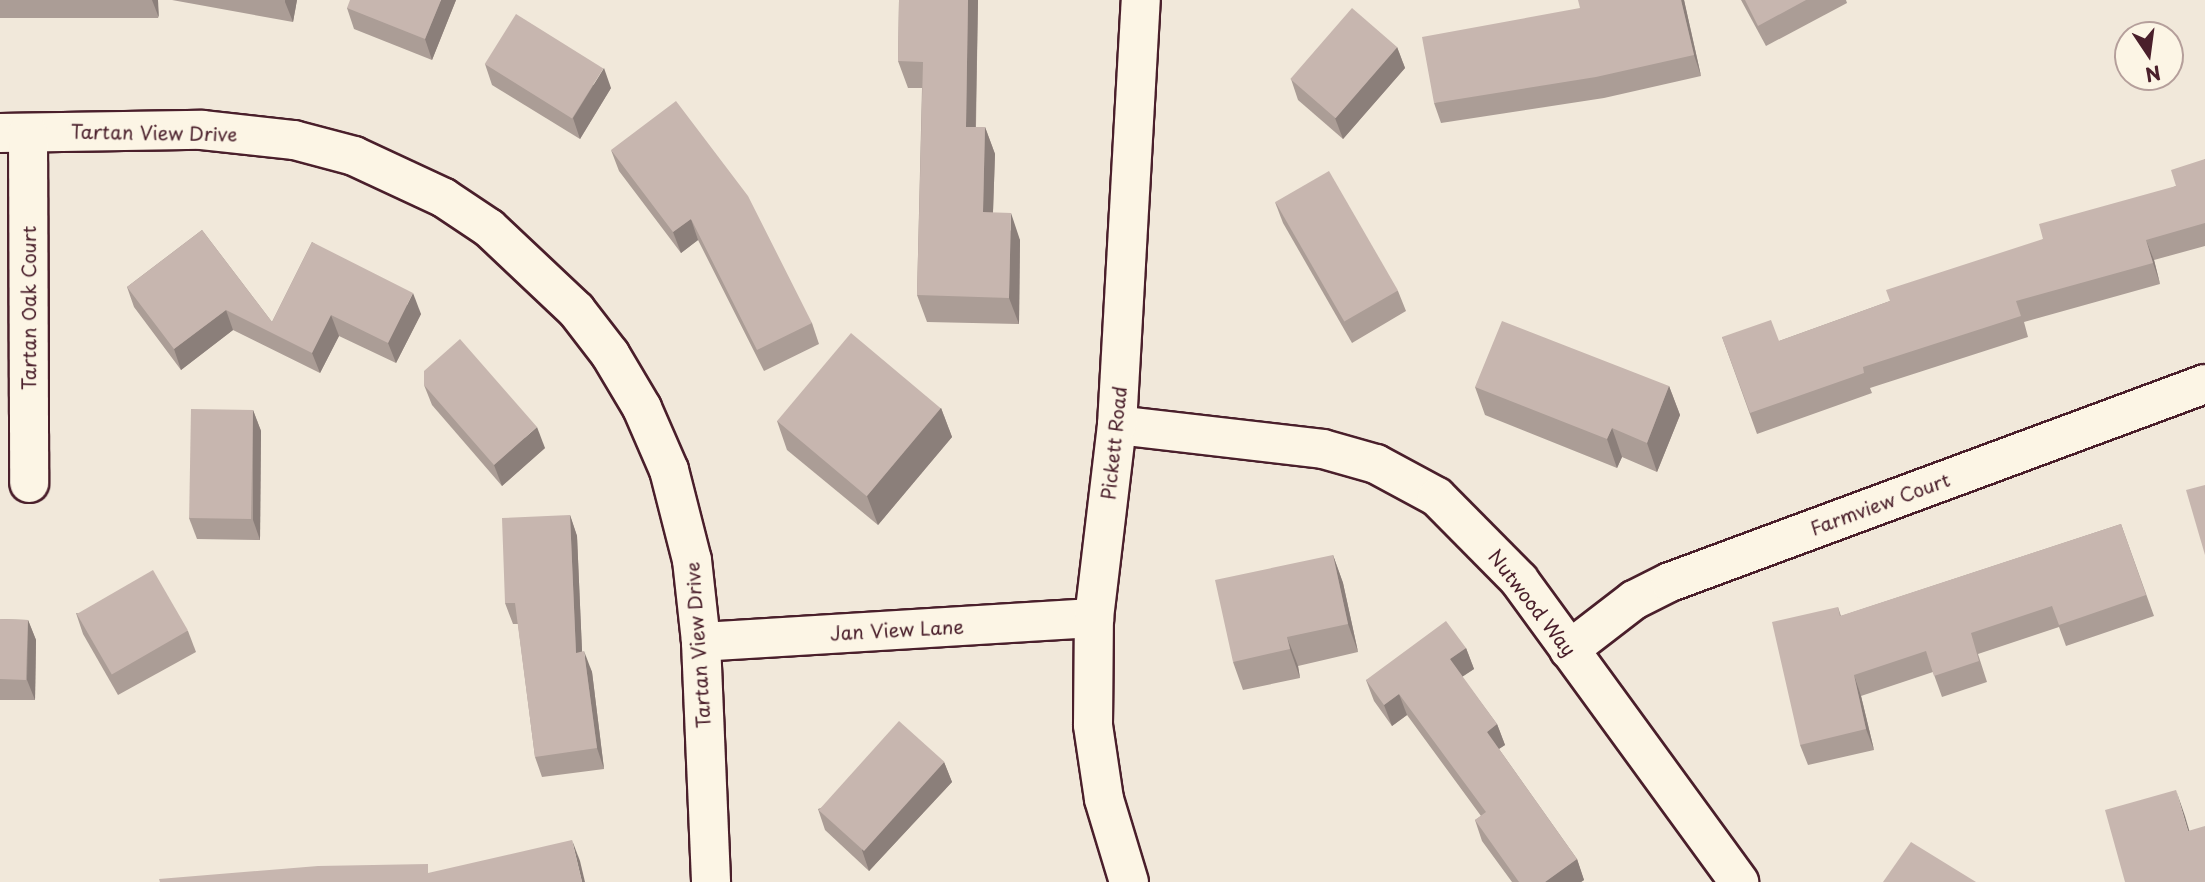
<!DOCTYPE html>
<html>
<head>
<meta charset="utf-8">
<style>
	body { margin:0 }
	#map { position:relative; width:2205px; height:882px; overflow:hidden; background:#f1e8da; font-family:"Playpen Sans",sans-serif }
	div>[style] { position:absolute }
	.roads { filter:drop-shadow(2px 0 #4a1f2b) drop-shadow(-2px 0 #4a1f2b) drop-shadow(0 2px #4a1f2b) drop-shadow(0 -2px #4a1f2b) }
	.minor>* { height:38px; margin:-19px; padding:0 19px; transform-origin:19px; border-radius:19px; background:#fcf5e5 }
	.wall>* { inset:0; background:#ab9d96; transform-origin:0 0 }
	.shaded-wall>* { inset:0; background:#8b7f7a }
	.building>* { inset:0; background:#c7b6af; transform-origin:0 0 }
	span { translate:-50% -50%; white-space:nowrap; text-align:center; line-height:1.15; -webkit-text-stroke:5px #fcf5e5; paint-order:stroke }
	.street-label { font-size:19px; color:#4a1f2b }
	.north { position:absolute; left:2114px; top:21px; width:70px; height:70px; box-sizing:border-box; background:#fcf5e5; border:2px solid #b59f9b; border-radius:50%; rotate:167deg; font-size:19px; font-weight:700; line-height:28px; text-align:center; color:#4a1f2b }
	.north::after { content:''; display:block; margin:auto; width:24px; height:32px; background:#4a1f2b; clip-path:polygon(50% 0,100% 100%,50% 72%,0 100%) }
</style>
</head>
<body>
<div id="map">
	<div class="roads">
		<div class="minor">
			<div style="left:0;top:133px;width:202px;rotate:-0.9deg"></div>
			<div style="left:202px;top:130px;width:93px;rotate:6.2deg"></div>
			<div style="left:294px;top:140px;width:62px;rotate:14.9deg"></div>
			<div style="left:354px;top:156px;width:99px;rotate:25deg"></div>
			<div style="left:444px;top:198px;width:54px;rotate:33.7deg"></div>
			<div style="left:489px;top:228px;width:120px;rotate:43.3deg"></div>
			<div style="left:576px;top:310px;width:56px;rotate:52.3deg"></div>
			<div style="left:610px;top:354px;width:63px;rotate:59.3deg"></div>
			<div style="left:642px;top:408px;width:68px;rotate:66.5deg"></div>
			<div style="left:669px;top:470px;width:93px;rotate:75.7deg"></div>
			<div style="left:692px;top:560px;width:82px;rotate:83.7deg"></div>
			<div style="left:701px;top:642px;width:240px;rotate:87.6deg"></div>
			<div style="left:28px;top:133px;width:350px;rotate:89.8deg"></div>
			<div style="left:1117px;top:425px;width:207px;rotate:6.6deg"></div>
			<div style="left:1323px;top:449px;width:55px;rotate:15.8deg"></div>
			<div style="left:1376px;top:464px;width:69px;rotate:28.4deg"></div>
			<div style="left:1437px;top:497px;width:117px;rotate:45.3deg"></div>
			<div style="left:1519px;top:580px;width:374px;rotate:53.9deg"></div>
			<div style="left:701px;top:642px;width:394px;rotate:-3.5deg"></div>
			<div style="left:1569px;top:650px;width:82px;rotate:-37.6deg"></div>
			<div style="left:1634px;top:600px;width:40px;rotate:-26.6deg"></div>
			<div style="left:1670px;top:582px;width:570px;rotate:-20.31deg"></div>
			<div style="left:1129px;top:882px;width:87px;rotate:-106.8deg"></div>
			<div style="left:1104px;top:799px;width:75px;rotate:-98.5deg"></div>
			<div style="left:1093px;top:725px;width:107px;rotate:-89.5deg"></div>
			<div style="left:1094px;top:618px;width:194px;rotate:-83.2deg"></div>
			<div style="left:1117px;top:425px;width:426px;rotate:-86.8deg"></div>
		</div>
	</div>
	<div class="wall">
		<div style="left:0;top:0;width:158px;height:18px"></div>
		<div style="clip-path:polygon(172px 0,297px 0,293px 22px)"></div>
		<div style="clip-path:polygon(456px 0,432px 60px,354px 29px,347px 8px)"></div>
		<div style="clip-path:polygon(899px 0,978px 0,976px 127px,985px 127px,995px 154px,993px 213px,1020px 240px,1019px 324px,927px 322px,917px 295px,922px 88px,908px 88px,898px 61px)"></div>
		<div style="clip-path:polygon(1684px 0,1701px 76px,1604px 98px,1441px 123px,1434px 103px)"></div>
		<div style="clip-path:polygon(1741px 0,1846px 0,1847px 3px,1766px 46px)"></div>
		<div style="clip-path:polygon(1397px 47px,1405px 68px,1343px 139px,1298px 100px,1291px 79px)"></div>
		<div style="clip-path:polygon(485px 64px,611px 88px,580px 139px,492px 85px)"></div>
		<div style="clip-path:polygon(611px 150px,812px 323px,819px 344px,764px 371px,698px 240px,681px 253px,619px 171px)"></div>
		<div style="clip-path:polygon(2205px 159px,2205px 246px,2154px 260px,2160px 284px,2024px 322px,2028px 337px,1870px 388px,1872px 393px,1757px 434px,1722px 337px,1779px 341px,1890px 301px,2176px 186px)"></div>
		<div style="clip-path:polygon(1275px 202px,1398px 291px,1406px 311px,1352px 343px,1283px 223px)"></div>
		<div style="clip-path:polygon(202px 230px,272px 322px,312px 242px,421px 314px,396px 363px,339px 336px,320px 373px,233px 330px,181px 370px,134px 307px,127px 287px)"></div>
		<div style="clip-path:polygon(424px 385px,545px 448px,502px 486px,432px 405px)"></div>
		<div style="clip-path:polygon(1669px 386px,1680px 415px,1657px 472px,1622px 457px,1617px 468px,1485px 415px,1475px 387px)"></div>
		<div style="clip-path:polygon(941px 408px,952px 437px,878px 525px,787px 450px,777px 421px)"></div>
		<div style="clip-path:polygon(253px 410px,261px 431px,260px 540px,197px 539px,189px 518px)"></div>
		<div style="clip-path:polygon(570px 515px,577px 536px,582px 652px,592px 672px,604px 769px,542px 777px,535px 757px,518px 624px,513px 624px,505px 603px)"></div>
		<div style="clip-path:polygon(2121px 524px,2154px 616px,2066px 646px,2059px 627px,1978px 654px,1987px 682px,1942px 697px,1933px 672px,1861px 696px,1874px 750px,1808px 765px,1800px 745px,1838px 607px,1841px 616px)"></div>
		<div style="clip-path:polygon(1333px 555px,1343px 583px,1358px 652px,1298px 666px,1300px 678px,1243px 690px,1233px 662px)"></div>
		<div style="clip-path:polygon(76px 613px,188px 631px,196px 652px,118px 695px,83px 634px)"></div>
		<div style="clip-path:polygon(0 619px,28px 620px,36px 640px,35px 700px,0 700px)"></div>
		<div style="clip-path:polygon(1466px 648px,1474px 669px,1462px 677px,1497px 724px,1505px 745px,1499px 749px,1577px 859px,1584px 880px,1581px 882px,1512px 882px,1482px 841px,1475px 820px,1481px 816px,1407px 715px,1392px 726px,1374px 701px,1366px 680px)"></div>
		<div style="clip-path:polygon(944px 762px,952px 782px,869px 871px,825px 830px,818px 809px)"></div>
	</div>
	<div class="shaded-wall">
		<div style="clip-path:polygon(152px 0,158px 0,159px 18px)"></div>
		<div style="clip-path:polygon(285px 0,297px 0,293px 22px,285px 2px)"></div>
		<div style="clip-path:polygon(441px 0,456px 0,432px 60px,425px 39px)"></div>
		<div style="clip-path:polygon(968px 0,978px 0,975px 154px,966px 127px)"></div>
		<div style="clip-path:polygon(1681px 0,1684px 0,1701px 76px,1694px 55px)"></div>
		<div style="clip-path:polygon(1397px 47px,1405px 68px,1343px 139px,1335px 118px)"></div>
		<div style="clip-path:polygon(604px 68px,611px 88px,580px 139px,573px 118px)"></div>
		<div style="clip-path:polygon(985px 127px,995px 154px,992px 239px,983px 212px)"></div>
		<div style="clip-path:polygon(1011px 213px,1020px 240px,1019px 324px,1009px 298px)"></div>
		<div style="clip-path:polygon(691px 219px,698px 240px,681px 253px,673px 232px)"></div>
		<div style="clip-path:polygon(2146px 240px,2154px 260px,2160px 284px,2153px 263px)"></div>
		<div style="clip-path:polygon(413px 293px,421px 314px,396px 363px,388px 343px)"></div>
		<div style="clip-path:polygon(226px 310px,233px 330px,181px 370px,174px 349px)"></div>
		<div style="clip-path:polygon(331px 315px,339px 336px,320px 373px,312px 353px)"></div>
		<div style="clip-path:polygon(1669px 386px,1680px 415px,1657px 472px,1647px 443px)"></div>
		<div style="clip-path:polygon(941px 408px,952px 437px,878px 525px,867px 496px)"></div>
		<div style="clip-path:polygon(253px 410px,261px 431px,260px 540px,253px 520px)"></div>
		<div style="clip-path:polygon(537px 427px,545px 448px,502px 486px,494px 465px)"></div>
		<div style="clip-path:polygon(1612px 428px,1622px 457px,1617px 468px,1607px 439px)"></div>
		<div style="clip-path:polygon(570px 515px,577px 536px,583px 673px,576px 653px)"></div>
		<div style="clip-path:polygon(1333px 555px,1343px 583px,1358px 652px,1348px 624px)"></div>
		<div style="clip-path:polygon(28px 620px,36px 640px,35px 700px,27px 680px)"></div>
		<div style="clip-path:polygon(1287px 637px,1298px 666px,1300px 678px,1290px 649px)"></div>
		<div style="clip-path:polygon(1466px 648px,1474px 669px,1457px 680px,1450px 659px)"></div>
		<div style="clip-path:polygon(584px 651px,592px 672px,604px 769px,597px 748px)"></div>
		<div style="clip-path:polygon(1854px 675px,1861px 696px,1874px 750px,1866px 729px)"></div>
		<div style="clip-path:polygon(1399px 694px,1407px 715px,1392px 726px,1384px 705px)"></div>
		<div style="clip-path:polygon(1497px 724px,1505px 745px,1494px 752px,1487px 732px)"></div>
		<div style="clip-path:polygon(944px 762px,952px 782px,869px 871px,862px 850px)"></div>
		<div style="clip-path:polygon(2176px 790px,2185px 816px,2197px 857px,2188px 831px)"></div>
		<div style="clip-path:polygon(572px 840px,580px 861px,585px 882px,582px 882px)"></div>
		<div style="clip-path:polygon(1577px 859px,1584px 880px,1581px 882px,1545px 882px)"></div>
	</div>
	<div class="building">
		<div style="clip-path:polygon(350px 0,441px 0,425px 39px,347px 8px)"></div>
		<div style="clip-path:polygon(899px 0,968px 0,966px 127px,985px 127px,983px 212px,1011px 213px,1009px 298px,917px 295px,923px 62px,898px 61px)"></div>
		<div style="clip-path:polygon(1578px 0,1681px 0,1694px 55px,1596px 77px,1434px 103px,1422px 37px,1580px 8px)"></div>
		<div style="clip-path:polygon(1745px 0,1806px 0,1758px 26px)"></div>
		<div style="left:1352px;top:8px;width:60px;height:94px;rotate:41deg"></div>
		<div style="left:516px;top:14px;width:103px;height:59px;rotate:32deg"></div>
		<div style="clip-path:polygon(676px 101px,748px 196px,812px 323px,757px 350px,691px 219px,673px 232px,611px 150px)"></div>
		<div style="clip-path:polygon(2205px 159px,2205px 223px,2146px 240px,2153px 263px,2016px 301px,2021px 316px,1863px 367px,1864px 373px,1750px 413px,1722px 337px,1771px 320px,1779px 341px,1890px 301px,1886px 290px,2043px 239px,2039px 224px,2176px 186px,2171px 170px)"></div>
		<div style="left:1329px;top:171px;width:138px;height:62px;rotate:60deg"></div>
		<div style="clip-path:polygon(202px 230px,272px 322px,312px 242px,413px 293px,388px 343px,331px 315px,312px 353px,226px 310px,174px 349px,127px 287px)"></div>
		<div style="clip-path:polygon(1502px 321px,1669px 386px,1647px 443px,1612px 428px,1607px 439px,1475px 387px)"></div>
		<div style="left:851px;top:333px;width:117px;height:115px;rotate:40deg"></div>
		<div style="clip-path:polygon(460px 339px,537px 427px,494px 465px,424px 385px,424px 371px)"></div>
		<div style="left:191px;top:409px;width:62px;height:109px;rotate:1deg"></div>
		<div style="clip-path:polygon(2205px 485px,2205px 555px,2186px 490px)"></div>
		<div style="clip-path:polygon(570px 515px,576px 653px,584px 651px,597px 748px,535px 757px,515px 603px,505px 603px,502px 518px)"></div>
		<div style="clip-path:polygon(2121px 524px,2146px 595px,2059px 625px,2052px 606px,1971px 633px,1979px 661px,1934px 676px,1926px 651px,1854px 675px,1866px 729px,1800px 745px,1772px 622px,1838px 607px,1840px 616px)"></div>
		<div style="clip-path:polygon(1333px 555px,1348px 624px,1287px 637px,1290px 649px,1233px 662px,1215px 580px)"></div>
		<div style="left:153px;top:570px;width:70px;height:88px;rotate:60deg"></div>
		<div style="left:0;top:619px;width:28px;height:60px;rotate:2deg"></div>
		<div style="clip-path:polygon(1446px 621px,1466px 648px,1450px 659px,1497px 724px,1487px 732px,1577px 859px,1545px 882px,1519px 882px,1475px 820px,1486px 812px,1399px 694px,1384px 705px,1366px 680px)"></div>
		<div style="left:899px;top:721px;width:61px;height:120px;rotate:42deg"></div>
		<div style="clip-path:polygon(2176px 790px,2188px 831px,2205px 826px,2205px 882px,2125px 882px,2105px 810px)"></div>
		<div style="clip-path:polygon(572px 840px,582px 882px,160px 882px,159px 879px,318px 866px,428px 864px,428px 873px)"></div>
		<div style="clip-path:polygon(1911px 842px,1976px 882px,1883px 882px)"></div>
	</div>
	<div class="street-label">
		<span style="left:154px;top:133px;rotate:1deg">Tartan View Drive</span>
		<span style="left:29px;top:308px;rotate:-90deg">Tartan Oak Court</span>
		<span style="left:1114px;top:443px;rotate:-84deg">Pickett Road</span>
		<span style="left:1880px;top:504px;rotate:-20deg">Farmview Court</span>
		<span style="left:1532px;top:603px;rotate:52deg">Nutwood Way</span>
		<span style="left:897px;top:630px;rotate:-3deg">Jan View Lane</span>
		<span style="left:698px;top:645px;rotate:-94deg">Tartan View Drive</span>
	</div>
	<div class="north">N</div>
</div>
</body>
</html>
